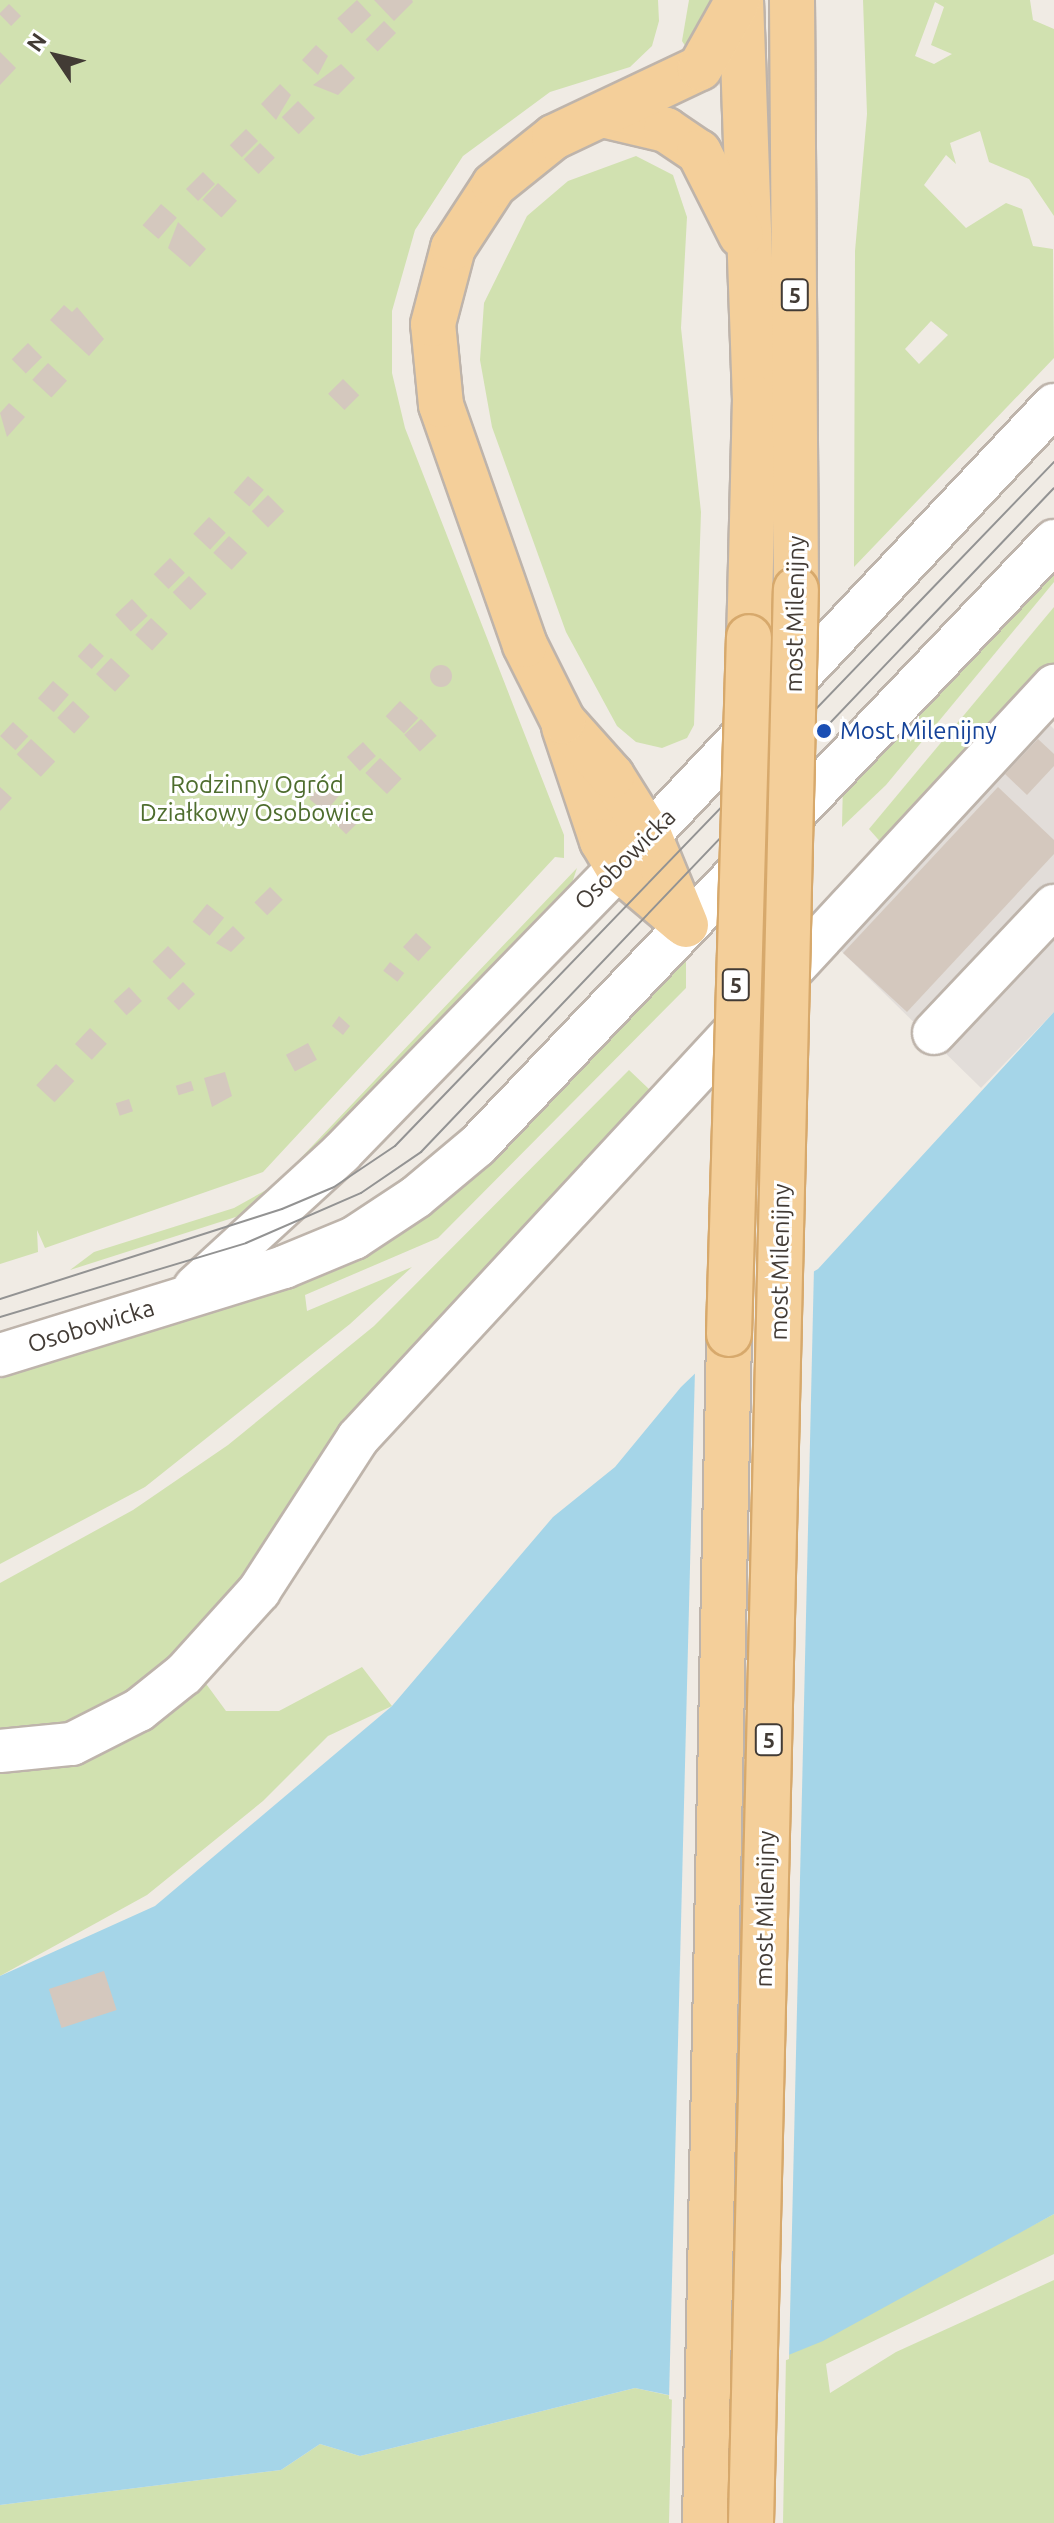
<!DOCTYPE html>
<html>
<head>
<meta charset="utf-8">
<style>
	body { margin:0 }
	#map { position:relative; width:1054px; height:2523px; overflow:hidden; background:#f0ebe4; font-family:Ubuntu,sans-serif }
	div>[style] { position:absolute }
	.industrial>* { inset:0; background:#e2ddd9 }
	.green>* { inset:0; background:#d1e1b0 }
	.water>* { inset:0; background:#a5d5e8 }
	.pier>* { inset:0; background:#f0ebe4 }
	.building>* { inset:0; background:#d4c8be; transform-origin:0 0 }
	.round { border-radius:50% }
	.roads { filter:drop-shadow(2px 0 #beb4ab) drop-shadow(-2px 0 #beb4ab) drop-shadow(0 2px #beb4ab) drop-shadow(0 -2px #beb4ab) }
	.minor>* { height:42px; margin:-21px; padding:0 21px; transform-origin:21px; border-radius:21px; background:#fff }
	.major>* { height:44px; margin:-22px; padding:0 22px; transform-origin:22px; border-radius:22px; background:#f4cf9a }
	.tram>* { height:2px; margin:-1px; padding:0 1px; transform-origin:1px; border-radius:1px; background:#939393 }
	.bridges { filter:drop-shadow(2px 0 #d7a96c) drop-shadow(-2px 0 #d7a96c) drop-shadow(0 2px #d7a96c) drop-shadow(0 -2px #d7a96c) }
	.major-bridge>* { height:44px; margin:-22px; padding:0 22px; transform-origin:22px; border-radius:22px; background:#f4cf9a }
	.dots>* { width:22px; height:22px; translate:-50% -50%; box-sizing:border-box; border:4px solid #fff; border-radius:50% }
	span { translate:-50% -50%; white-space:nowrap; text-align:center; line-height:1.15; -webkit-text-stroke:6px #fff; paint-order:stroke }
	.shield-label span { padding:2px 6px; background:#fff; border:2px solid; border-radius:6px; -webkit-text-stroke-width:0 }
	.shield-label { font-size:22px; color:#423b35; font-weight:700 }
	.street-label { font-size:24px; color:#423b35 }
	.transit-label { font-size:24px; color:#164399 }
	.left { translate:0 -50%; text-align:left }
	.park-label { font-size:24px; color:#4e6d2e }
	.north { position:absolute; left:16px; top:16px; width:80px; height:80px; -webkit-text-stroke:6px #fff; paint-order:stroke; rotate:305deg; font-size:22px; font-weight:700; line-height:32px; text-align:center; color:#423b35 }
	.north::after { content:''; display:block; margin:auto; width:28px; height:36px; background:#423b35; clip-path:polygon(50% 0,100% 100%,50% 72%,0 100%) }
</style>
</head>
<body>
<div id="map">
	<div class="industrial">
		<div style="clip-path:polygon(1046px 721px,1054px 729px,1054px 1012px,981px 1088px,837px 947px)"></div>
	</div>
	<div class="green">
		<div style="clip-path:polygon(0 0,658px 0,659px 21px,652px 46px,630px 67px,550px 92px,463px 156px,415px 230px,392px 311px,392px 373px,405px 428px,564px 835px,564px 858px,555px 857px,263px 1172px,45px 1248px,37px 1230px,38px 1252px,0 1264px)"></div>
		<div style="clip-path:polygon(689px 0,711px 0,691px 55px,682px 41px)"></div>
		<div style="clip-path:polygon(evenodd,863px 0,1030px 0,1033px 20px,1054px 29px,1054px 216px,1029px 179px,989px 162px,980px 131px,950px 143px,956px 164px,946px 155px,924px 185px,966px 228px,1006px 203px,1022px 209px,1033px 246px,1053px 249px,1054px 358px,854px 567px,855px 251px,867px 114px,863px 0,935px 2px,944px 7px,931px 45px,952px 54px,934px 64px,915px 56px,935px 2px,863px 0,931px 321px,948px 335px,919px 364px,905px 349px,931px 321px)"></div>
		<div style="clip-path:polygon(636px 156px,673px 175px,687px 217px,681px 328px,701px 512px,694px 725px,687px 738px,662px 748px,636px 742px,617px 726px,566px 632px,492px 427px,480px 360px,484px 303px,527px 216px,568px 181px)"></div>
		<div style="clip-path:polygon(1054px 561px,1054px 582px,886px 785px,842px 827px,843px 780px)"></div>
		<div style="clip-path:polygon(1054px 607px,1054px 670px,884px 846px,869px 829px)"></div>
		<div style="clip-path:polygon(577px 868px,570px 889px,261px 1209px,70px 1270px,94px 1252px,234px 1208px,275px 1185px)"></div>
		<div style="clip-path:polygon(686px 950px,686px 988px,438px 1238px,305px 1295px,307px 1311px,412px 1267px,350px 1324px,145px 1487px,0 1564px,0 1379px,302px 1277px)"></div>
		<div style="clip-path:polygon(684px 1056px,182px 1657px,80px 1729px,0 1740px,0 1583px,133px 1510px,228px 1445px,374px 1326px,629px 1070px,650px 1090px)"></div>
		<div style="clip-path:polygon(362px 1667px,392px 1706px,328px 1736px,263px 1801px,147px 1895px,0 1976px,0 1761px,118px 1746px,204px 1681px,226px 1711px,279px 1711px)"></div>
		<div style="clip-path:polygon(1054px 2214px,1054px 2254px,826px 2364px,830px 2393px,896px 2352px,1054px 2280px,1054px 2523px,783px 2523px,786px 2356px)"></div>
		<div style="clip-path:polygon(635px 2388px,672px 2396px,669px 2523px,0 2523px,0 2505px,281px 2470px,320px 2444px,360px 2456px)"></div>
	</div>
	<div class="water">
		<div style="clip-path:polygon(1054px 1012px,1054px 2214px,823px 2341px,683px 2398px,635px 2388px,360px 2456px,320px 2444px,281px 2470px,0 2505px,0 1976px,155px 1906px,392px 1706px,553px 1517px,615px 1467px,681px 1387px,782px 1290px,818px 1269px)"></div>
	</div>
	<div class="pier">
		<div style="clip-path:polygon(814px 1267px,789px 2359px,682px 2402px,669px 2399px,695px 1369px,780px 1287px)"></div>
	</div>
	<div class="building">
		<div style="left:357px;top:0;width:21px;height:27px;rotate:47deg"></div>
		<div style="clip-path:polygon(374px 0,412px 0,413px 2px,394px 21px)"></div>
		<div style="left:9px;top:4px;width:17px;height:14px;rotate:45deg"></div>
		<div style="left:384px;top:21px;width:17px;height:26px;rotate:45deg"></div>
		<div style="clip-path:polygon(316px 45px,328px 56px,318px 75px,302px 60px)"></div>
		<div style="clip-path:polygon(0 52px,16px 68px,0 85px)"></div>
		<div style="clip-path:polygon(341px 64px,355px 78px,338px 95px,313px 85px)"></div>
		<div style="clip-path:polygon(280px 84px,291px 95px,276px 120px,261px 104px)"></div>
		<div style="left:298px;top:101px;width:24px;height:23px;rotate:45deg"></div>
		<div style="left:246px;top:129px;width:17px;height:23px;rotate:45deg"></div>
		<div style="left:260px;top:143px;width:21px;height:23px;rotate:45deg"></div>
		<div style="left:203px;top:172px;width:17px;height:24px;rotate:45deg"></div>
		<div style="left:218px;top:183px;width:26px;height:23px;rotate:43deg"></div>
		<div style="left:161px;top:204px;width:21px;height:28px;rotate:41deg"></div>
		<div style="clip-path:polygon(178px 222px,206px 249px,190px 267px,168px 248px)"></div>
		<div style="clip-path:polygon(64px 305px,72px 312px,77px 307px,104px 339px,89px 356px,50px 320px)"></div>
		<div style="left:28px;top:343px;width:20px;height:23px;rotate:45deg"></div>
		<div style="left:48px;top:363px;width:26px;height:23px;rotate:43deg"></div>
		<div style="left:343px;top:379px;width:23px;height:21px;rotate:45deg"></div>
		<div style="clip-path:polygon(9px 403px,25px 417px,7px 437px,0 413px)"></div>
		<div style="left:248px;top:476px;width:21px;height:22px;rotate:41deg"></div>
		<div style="left:268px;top:495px;width:23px;height:23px;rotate:45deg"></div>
		<div style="left:209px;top:517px;width:23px;height:23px;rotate:43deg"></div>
		<div style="left:229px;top:536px;width:25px;height:23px;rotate:43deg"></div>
		<div style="left:170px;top:558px;width:21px;height:23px;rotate:45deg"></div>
		<div style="left:189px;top:576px;width:25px;height:23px;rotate:45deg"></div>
		<div style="left:132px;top:599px;width:23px;height:23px;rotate:47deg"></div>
		<div style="left:151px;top:618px;width:23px;height:23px;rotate:43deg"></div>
		<div style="left:90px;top:643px;width:19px;height:18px;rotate:43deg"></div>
		<div style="left:111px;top:658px;width:26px;height:22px;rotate:43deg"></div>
		<div class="round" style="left:430px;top:665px;width:22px;height:22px"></div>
		<div style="left:53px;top:681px;width:21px;height:23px;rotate:41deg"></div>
		<div style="left:73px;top:701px;width:23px;height:23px;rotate:43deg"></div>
		<div style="left:400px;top:701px;width:25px;height:21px;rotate:43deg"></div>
		<div style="left:421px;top:719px;width:23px;height:23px;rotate:47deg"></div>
		<div style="left:13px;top:722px;width:21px;height:19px;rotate:43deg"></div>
		<div style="left:31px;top:739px;width:33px;height:21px;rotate:43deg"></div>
		<div style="clip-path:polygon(1038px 739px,1054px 754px,1054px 766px,1027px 795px,1005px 774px)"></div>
		<div style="left:363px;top:742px;width:19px;height:22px;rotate:47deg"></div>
		<div style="left:380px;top:758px;width:30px;height:21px;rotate:44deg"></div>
		<div style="left:323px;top:782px;width:21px;height:22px;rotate:39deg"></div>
		<div style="clip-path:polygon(0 787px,12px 798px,0 811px)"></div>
		<div style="clip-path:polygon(998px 787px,1054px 840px,1054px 854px,907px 1012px,843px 953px)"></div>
		<div style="left:344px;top:801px;width:25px;height:22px;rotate:45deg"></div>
		<div style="left:270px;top:887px;width:18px;height:22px;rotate:45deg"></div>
		<div style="left:207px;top:904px;width:22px;height:23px;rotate:39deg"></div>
		<div style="clip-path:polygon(233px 926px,245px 938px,231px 952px,216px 943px)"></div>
		<div style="left:416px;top:933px;width:21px;height:19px;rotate:43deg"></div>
		<div style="left:168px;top:946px;width:25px;height:22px;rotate:45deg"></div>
		<div style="left:390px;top:962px;width:18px;height:11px;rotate:38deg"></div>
		<div style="left:183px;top:982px;width:17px;height:23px;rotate:45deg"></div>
		<div style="left:129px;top:987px;width:19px;height:21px;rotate:47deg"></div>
		<div style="clip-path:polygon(339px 1016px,350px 1026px,343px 1035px,332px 1026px)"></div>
		<div style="left:90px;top:1028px;width:23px;height:22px;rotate:43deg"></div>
		<div style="left:308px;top:1043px;width:19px;height:25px;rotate:62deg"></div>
		<div style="left:56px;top:1064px;width:25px;height:29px;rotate:43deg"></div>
		<div style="clip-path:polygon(225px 1072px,232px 1096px,212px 1107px,204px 1078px)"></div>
		<div style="left:191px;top:1081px;width:10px;height:16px;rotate:73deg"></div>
		<div style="left:129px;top:1099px;width:13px;height:14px;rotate:72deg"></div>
		<div style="left:104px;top:1971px;width:41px;height:58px;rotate:72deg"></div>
	</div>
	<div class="roads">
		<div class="minor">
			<div style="left:934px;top:1033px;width:175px;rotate:-46.6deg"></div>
			<div style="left:195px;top:1287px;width:198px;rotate:-42.5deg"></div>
			<div style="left:341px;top:1153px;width:397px;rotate:-45.8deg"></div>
			<div style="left:618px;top:868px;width:636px;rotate:-46.72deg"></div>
			<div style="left:0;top:1355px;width:297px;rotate:-17.2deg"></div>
			<div style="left:284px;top:1267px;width:76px;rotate:-22.5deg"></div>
			<div style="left:354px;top:1238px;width:74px;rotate:-33.5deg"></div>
			<div style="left:416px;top:1197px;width:80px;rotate:-39.9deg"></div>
			<div style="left:477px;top:1146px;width:836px;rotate:-46.36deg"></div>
			<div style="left:0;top:1751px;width:72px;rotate:-5.6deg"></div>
			<div style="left:72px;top:1744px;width:75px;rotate:-26.9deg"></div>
			<div style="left:139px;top:1710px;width:58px;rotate:-38.7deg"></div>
			<div style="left:184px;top:1674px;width:112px;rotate:-47.9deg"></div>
			<div style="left:259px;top:1591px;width:182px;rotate:-57.1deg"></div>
			<div style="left:358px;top:1438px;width:1025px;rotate:-47.21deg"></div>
		</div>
		<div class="major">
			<div style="left:741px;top:0;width:398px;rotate:88deg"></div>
			<div style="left:755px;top:398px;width:239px;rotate:91.4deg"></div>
			<div style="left:792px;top:0;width:590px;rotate:89.61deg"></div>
			<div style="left:607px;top:116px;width:61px;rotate:13.3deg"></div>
			<div style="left:666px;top:130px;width:40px;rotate:34deg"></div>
			<div style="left:699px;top:152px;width:93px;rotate:63.2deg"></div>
			<div style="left:564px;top:727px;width:120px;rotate:71.6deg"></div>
			<div style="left:602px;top:841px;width:31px;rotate:59deg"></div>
			<div style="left:618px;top:868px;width:84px;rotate:40.2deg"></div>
			<div style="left:686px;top:925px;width:97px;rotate:-112.3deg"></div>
			<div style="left:649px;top:835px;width:70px;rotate:-122.1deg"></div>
			<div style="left:612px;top:776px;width:74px;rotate:-131.7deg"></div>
			<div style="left:563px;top:721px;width:85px;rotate:-116.6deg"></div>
			<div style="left:525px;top:645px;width:254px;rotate:-109.3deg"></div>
			<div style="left:441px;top:405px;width:81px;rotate:-95.6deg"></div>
			<div style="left:433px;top:324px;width:79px;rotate:-75.3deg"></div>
			<div style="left:453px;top:248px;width:75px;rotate:-56.9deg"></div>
			<div style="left:494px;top:185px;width:77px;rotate:-38.7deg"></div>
			<div style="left:554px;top:137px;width:161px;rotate:-25.3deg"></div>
			<div style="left:700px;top:68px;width:78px;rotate:-60.8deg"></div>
			<div style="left:705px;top:2523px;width:1189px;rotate:-88.84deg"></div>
		</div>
	</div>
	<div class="tram">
		<div style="left:0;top:1299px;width:296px;rotate:-17.7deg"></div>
		<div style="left:282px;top:1209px;width:56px;rotate:-22.9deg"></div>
		<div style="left:334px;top:1187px;width:73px;rotate:-33.9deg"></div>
		<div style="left:395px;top:1146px;width:950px;rotate:-46.07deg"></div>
		<div style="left:0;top:1317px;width:257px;rotate:-16.7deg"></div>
		<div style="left:246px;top:1243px;width:125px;rotate:-23.5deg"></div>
		<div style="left:361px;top:1193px;width:73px;rotate:-34.3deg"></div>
		<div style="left:421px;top:1152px;width:917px;rotate:-46.37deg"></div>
	</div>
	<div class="bridges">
		<div class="major-bridge">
			<div style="left:729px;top:1334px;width:697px;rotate:-88.36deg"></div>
			<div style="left:751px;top:2523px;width:1934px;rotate:-88.67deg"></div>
		</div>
	</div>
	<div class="dots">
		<div style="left:824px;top:731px;background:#1a4fb4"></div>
	</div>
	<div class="shield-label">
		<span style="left:795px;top:295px">5</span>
		<span style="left:736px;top:985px">5</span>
		<span style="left:769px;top:1740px">5</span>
	</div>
	<div class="street-label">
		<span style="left:795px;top:614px;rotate:-89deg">most Milenijny</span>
		<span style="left:625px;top:859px;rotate:-45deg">Osobowicka</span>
		<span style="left:780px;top:1262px;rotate:-89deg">most Milenijny</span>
		<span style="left:91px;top:1326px;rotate:-17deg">Osobowicka</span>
		<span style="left:765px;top:1909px;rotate:-89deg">most Milenijny</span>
	</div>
	<div class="transit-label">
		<span class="left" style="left:840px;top:731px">Most Milenijny</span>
	</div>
	<div class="park-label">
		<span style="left:257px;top:799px">Rodzinny Ogród<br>Działkowy Osobowice</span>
	</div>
	<div class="north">N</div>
</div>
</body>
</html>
